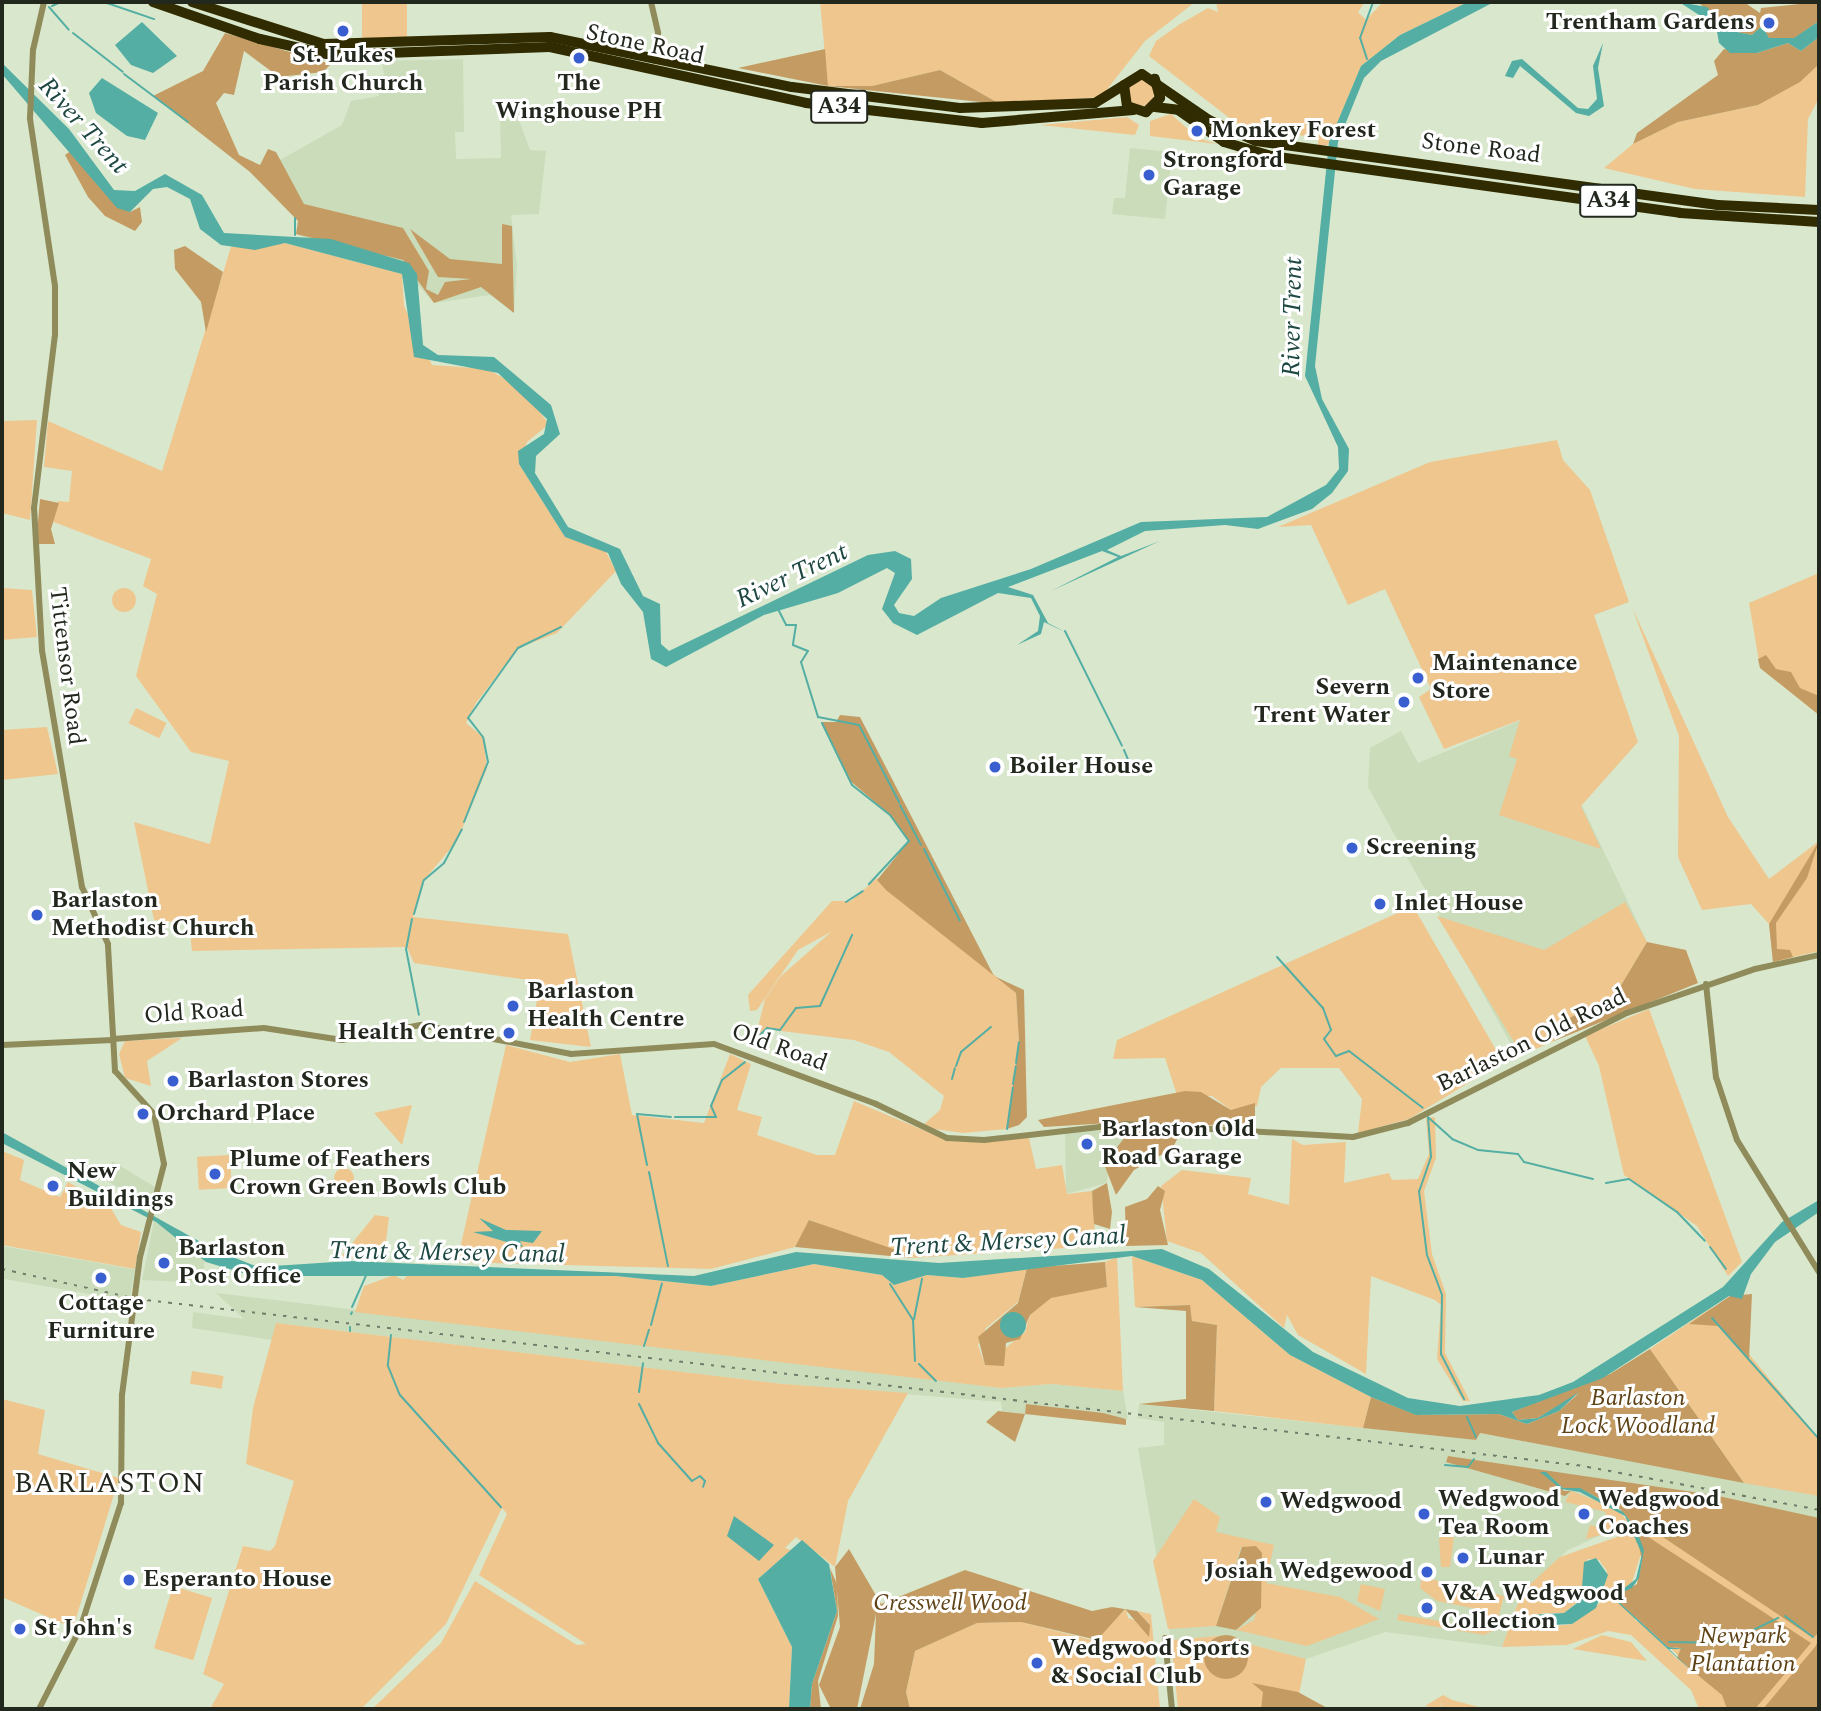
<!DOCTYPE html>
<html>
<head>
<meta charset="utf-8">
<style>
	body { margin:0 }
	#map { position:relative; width:1821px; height:1711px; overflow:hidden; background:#d9e8cd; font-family:Spectral,serif }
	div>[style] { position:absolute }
	.built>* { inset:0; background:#cadcba; transform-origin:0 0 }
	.green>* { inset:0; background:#efc68e; transform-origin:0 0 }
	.round { border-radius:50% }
	.forest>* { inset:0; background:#c49c63 }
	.water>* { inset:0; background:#54aea3 }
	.stream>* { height:2px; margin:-1px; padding:0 1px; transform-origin:1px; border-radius:1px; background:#54aea3 }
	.minor>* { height:6px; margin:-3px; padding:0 3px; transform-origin:3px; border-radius:3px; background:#908b5b }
	.highway>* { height:10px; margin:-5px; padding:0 5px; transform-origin:5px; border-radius:5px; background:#302b01 }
	.rail>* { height:2px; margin-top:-1px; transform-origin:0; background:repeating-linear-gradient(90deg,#727c6a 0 3.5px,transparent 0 10.5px) }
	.dots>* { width:19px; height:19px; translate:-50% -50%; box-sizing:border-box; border:4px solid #fff; border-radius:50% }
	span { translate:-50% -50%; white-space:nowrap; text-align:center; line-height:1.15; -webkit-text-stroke:6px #fff; paint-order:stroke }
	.shield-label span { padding:2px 5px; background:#fff; border:2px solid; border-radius:5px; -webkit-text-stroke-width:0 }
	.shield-label { font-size:23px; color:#22281e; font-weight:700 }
	.poi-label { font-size:24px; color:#22281e; font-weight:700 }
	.right { translate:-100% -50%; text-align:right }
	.left { translate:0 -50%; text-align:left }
	.street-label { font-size:24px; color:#22281e }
	.park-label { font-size:24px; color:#5e4215; font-style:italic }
	.water-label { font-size:26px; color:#1d4741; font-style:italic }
	.quarter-label { font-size:28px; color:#22281e; letter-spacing:2px }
	.frame { position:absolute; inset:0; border:4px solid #22281e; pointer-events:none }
</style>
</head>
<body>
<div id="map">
	<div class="built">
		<div style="clip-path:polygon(463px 59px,464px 132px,455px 132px,456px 159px,501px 158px,500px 119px,519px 120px,530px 150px,546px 151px,539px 214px,511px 215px,517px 265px,514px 313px,490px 295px,434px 303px,417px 284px,298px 235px,301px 222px,264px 169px,342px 125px,351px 101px,379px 96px,374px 77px,384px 75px,382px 61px)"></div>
		<div style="clip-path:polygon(1130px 148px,1172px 152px,1165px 219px,1112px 214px,1114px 198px,1125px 198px)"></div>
		<div style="clip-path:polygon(1538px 713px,1647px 942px,1554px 1041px,1517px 1055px,1368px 787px,1370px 748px,1401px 731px,1418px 763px)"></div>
		<div style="clip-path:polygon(1132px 1128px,1124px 1145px,1110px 1150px,1107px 1183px,1066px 1194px,1065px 1133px)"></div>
		<div style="clip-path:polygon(112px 1161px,155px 1187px,149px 1206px,109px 1182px)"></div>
		<div style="clip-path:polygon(154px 1221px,205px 1257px,202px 1283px,142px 1280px)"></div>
		<div style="left:2px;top:1246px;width:135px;height:32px;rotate:10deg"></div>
		<div style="clip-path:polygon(216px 1293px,1001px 1388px,1052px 1384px,1123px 1391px,1128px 1419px,1026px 1406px,1025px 1414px,1002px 1411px,1001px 1402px,783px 1384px,276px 1323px,272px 1340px,192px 1328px,193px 1312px,244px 1319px)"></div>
		<div style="clip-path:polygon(1139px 1404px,1476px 1440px,1479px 1433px,1819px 1496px,1819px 1524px,1623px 1510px,1619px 1527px,1568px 1550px,1522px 1592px,1502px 1647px,1385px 1632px,1306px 1659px,1218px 1636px,1171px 1640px,1138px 1448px,1164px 1445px,1164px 1422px,1138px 1418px)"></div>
	</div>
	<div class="green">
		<div style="left:362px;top:2px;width:45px;height:38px"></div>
		<div style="clip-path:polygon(820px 2px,1195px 2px,1145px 41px,1101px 97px,1000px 104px,940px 70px,872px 86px,828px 86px)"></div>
		<div style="clip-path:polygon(1216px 2px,1365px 2px,1358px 12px,1366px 20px,1383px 2px,1468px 2px,1400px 35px,1361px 66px,1328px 145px,1318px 145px,1318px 137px,1245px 130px,1149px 56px,1156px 41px,1180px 24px,1208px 8px,1218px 12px)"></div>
		<div style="clip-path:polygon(1819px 64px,1819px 98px,1808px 119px,1805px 197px,1695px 189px,1604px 168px,1633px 144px,1678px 122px,1758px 105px)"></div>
		<div class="round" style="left:1128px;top:80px;width:26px;height:26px"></div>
		<div style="clip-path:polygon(1171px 114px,1198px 138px,1217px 144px,1150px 136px,1150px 121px)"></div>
		<div style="clip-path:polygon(1127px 117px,1139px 125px,1135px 135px,1040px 125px)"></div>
		<div style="clip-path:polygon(285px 243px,402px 274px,404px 306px,432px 365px,487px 369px,520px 387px,549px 424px,527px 442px,519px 464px,565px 537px,605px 550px,616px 571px,557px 633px,518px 648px,476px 703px,466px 723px,483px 737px,487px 768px,457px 841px,424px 880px,413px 917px,568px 934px,591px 1047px,530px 1040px,540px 983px,534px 981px,414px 963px,407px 947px,192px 951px,189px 923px,154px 920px,134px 822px,210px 844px,229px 761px,191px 752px,136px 676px,157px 594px,143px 586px,151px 559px,51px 521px,58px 501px,69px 502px,72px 471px,44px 467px,48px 421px,162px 471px,231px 247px)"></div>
		<div style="clip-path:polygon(37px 420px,30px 520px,2px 513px,2px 421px)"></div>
		<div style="clip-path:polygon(1557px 440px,1563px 460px,1590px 490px,1629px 602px,1594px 615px,1638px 742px,1581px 806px,1601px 849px,1499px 815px,1517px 759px,1509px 756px,1520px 720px,1444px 749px,1419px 697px,1431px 689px,1385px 589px,1348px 605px,1311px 525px,1278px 527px,1430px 462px)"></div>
		<div style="clip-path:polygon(1819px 573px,1819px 715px,1760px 667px,1749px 603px)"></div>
		<div style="clip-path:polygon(2px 588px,32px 590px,37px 637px,2px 640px)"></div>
		<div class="round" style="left:112px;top:588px;width:24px;height:24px"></div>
		<div style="clip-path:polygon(1632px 607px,1728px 817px,1769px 879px,1819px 841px,1819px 951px,1773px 962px,1769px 924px,1751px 904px,1702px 910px,1678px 857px,1679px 736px)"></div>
		<div style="left:136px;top:708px;width:34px;height:17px;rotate:26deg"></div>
		<div style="clip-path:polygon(47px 727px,58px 774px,2px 780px,2px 730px)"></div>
		<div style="clip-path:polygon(877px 878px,1016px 993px,1019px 1042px,1007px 1129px,963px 1133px,921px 1127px,940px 1110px,944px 1096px,889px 1052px,854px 1040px,765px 1029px,755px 1039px,765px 999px,781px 976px,831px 932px,798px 950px,757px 1010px,750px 1011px,748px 995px,832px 901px,851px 901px)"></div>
		<div style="clip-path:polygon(1625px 902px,1647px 942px,1611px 1002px,1571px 1017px,1554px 1041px,1522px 1055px,1437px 916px,1544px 950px)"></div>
		<div style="clip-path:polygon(1413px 906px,1503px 1062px,1409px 1119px,1358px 1133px,1362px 1099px,1339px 1068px,1281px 1068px,1261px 1087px,1257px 1106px,1231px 1110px,1212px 1096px,1177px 1095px,1165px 1058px,1113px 1059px,1117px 1040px)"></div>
		<div style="clip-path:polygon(1649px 1009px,1742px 1262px,1728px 1276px,1697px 1226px,1624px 1175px,1599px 1066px,1585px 1036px)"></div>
		<div style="clip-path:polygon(182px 1038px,147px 1061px,151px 1086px,125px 1078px,119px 1054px,125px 1041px)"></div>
		<div style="clip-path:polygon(506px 1045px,570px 1062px,620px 1054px,632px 1115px,704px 1123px,730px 1054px,751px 1064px,737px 1110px,762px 1117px,757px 1135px,817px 1155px,835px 1155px,854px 1101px,949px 1141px,1029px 1138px,1036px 1169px,1062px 1165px,1067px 1194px,1092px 1191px,1096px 1246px,911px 1258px,810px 1220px,795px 1247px,711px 1269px,457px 1262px)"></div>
		<div style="clip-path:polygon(412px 1105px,402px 1145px,374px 1113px)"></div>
		<div style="clip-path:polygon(1435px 1117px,1436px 1158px,1424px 1191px,1432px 1254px,1446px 1294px,1445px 1353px,1470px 1401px,1463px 1401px,1437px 1359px,1441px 1305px,1435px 1300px,1371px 1276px,1366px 1374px,1298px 1335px,1287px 1315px,1284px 1328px,1201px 1253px,1167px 1241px,1161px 1186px,1182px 1170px,1251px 1178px,1248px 1194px,1289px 1205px,1292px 1139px,1303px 1145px,1346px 1142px,1344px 1183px,1389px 1173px,1392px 1180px,1418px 1179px,1429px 1154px,1426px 1118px)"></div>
		<div style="clip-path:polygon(2px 1151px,24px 1160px,20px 1180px,60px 1197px,68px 1182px,109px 1205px,121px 1225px,141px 1232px,135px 1269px,2px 1245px)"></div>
		<div style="left:230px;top:1155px;width:33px;height:33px;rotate:87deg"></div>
		<div class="round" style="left:334px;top:1168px;width:20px;height:20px"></div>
		<div style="clip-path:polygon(375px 1215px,389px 1217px,384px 1258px,340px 1258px)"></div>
		<div style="clip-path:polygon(1132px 1256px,1202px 1280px,1290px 1355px,1371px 1397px,1363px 1428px,1214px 1411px,1217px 1325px,1192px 1321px,1189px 1305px,1135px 1307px)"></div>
		<div style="clip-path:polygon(1117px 1257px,1123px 1391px,1052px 1384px,1001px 1388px,355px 1312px,364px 1286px,394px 1275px,403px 1280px,408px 1275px,616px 1276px,711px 1286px,814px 1264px,882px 1275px,894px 1285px,927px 1275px,963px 1278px,1027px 1268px,1018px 1302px,986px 1328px,978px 1345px,985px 1365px,1025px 1332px,1030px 1315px,1051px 1297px,1107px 1287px,1105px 1262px)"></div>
		<div style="clip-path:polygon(1711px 1308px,1819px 1439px,1819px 1496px,1744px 1483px,1650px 1349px)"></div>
		<div style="clip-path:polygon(276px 1323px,783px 1384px,908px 1393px,848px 1501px,835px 1567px,796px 1537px,785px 1548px,791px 1550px,758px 1579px,792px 1647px,789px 1709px,372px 1709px,441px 1643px,475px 1581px,577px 1645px,586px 1644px,479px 1575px,507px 1514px,502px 1508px,446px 1624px,361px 1709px,210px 1709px,224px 1684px,203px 1674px,243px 1546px,270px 1551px,275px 1546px,294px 1481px,246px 1464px,253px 1408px)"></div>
		<div style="left:192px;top:1371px;width:32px;height:13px;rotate:9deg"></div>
		<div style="clip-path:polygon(2px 1399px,45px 1410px,38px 1454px,119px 1478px,73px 1628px,2px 1597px)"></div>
		<div style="clip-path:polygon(1571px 1491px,1617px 1509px,1632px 1526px,1586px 1539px,1590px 1525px,1602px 1528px,1606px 1512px,1565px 1502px)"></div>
		<div style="clip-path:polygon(1194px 1499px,1220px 1517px,1216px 1532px,1274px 1545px,1266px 1583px,1340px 1597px,1379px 1619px,1307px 1646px,1236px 1630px,1254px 1620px,1261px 1593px,1262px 1569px,1241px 1547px,1216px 1626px,1168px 1629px,1153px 1561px)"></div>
		<div style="clip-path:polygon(evenodd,1623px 1512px,1819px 1524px,1819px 1709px,1699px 1709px,1691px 1690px,1631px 1635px,1608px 1631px,1567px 1645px,1502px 1647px,1522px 1592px,1538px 1577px,1560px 1557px,1634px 1531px,1642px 1551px,1631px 1585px,1635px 1620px,1644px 1625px,1676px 1658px,1699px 1676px,1661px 1639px,1637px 1584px,1644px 1550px,1636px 1529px,1623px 1512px,1587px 1559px,1599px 1560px,1607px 1571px,1600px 1603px,1572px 1624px,1537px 1628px,1542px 1613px,1564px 1613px,1581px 1599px,1587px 1559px)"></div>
		<div style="clip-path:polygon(1456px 1522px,1450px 1567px,1441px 1567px,1439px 1539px)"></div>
		<div style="clip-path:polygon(1422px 1577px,1504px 1596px,1495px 1630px,1484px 1635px,1397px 1620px,1399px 1614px,1484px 1629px,1487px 1611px,1437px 1601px,1420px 1588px)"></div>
		<div style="clip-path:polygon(1361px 1584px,1385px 1589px,1380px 1611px,1396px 1618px,1357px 1601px)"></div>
		<div style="left:173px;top:1586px;width:41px;height:65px;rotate:17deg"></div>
		<div style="clip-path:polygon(1126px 1609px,1128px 1618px,1150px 1625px,1137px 1611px,1151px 1614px,1160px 1709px,910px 1709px,906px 1692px,915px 1651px,977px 1623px,1021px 1622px,1092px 1640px)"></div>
		<div style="clip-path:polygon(1602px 1635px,1631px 1642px,1647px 1661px,1573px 1649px)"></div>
		<div style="clip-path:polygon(1218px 1636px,1306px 1659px,1296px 1709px,1178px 1709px,1171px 1640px)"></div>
		<div style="clip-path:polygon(1443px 1695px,1452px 1700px,1479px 1707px,1442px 1709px,1442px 1700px,1441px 1709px,1425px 1706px)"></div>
	</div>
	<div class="forest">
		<div style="clip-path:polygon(1698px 2px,1744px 2px,1760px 13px,1761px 8px,1819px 2px,1819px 21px,1795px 38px,1769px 38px,1762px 27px,1752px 35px,1727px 30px)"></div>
		<div style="clip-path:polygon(225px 33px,331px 64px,323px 72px,279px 77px,244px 51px,234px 95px,224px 93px,216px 103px,239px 155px,260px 165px,268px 149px,276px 152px,304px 204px,403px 228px,429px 271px,426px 289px,438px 295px,445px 282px,471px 279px,438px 277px,410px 229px,450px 259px,502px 264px,502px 224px,512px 226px,514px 313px,481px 287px,434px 303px,403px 260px,296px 234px,298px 221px,250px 172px,153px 96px,203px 71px)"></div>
		<div style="clip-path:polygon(1819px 37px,1819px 64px,1800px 82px,1758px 105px,1678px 122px,1633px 144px,1637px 133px,1718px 75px,1714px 61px,1724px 49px,1757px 53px,1788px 43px,1801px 51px)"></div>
		<div style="clip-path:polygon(825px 49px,828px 86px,872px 86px,940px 70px,1000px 104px,828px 86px,738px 68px)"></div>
		<div style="clip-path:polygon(72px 150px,130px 212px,140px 207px,142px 222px,135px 231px,105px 216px,88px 197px,65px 155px)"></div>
		<div style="clip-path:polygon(185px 246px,223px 272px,206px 332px,201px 302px,175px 269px,174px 250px)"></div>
		<div style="clip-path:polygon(40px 499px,59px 503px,51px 529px,55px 544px,36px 544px)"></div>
		<div style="clip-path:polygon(1766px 655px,1776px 669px,1791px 672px,1800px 688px,1819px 696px,1819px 715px,1760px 668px,1758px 659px)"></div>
		<div style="clip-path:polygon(840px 715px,860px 717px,994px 976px,1024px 990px,1027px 1117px,1019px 1125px,1007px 1129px,1019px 1042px,1016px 993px,886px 890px,877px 880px,909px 841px,890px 815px,849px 780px,821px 722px,836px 722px)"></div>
		<div style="clip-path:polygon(1819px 841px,1807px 878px,1776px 923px,1777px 949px,1790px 950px,1793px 957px,1773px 962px,1769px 924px)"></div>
		<div style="clip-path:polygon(1647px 942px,1686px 950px,1698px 983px,1554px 1041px,1571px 1017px,1611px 1002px)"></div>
		<div style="clip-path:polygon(1185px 1091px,1201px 1092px,1231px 1110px,1255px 1103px,1255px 1127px,1127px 1122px,1044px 1127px,1038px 1120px)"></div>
		<div style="clip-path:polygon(1132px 1128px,1181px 1132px,1172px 1149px,1134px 1170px,1116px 1195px,1104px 1164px)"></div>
		<div style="clip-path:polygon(1107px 1183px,1112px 1212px,1110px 1229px,1094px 1224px,1093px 1212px,1092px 1191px)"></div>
		<div style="clip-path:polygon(1158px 1186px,1165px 1191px,1160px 1210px,1168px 1245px,1126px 1246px,1125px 1207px,1147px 1199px)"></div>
		<div style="clip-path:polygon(809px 1220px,905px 1253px,911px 1258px,795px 1247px)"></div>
		<div style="clip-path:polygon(1105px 1262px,1107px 1287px,1051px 1298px,1030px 1315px,1020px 1339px,1006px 1343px,1004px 1366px,985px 1365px,978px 1337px,1018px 1303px,1027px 1268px)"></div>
		<div style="clip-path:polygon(1752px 1294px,1749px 1360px,1719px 1326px,1689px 1324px,1730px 1296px)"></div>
		<div style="clip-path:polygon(1190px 1305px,1192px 1321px,1217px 1325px,1214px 1411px,1139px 1404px,1186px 1399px,1186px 1311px,1135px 1307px)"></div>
		<div style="clip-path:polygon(1650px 1349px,1744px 1483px,1480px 1433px,1476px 1440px,1363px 1428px,1371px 1397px,1417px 1415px,1499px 1414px,1527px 1424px,1559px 1411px,1579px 1393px,1538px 1418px,1518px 1420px,1512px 1412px,1610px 1374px)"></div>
		<div style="clip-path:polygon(1026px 1404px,1103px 1413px,1126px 1419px,1126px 1425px,1025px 1414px,1015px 1442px,986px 1422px,998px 1411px,1025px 1414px)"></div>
		<div style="clip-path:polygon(1448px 1456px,1714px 1495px,1819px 1518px,1819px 1632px,1813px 1638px,1651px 1529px,1634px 1526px,1620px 1509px,1583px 1490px,1563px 1488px,1545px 1472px,1564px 1491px,1571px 1491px,1565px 1496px,1446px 1462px)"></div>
		<div style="clip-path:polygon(1636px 1529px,1811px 1643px,1755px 1709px,1727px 1709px,1722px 1695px,1677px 1658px,1681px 1648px,1668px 1647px,1620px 1603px,1621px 1593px,1637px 1584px,1642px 1562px)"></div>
		<div style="clip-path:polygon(1256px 1546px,1262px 1553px,1261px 1608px,1236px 1630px,1216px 1626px,1242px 1547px)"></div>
		<div style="clip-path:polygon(849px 1549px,881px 1604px,965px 1570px,1092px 1611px,1112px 1607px,1137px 1611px,1150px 1625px,1149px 1637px,1125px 1609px,1097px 1640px,1021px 1622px,977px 1623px,915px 1651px,906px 1692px,910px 1709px,860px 1709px,874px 1664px,876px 1614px,857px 1709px,831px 1709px,819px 1685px,840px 1627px,835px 1567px)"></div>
		<div style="clip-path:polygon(830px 1568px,837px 1584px,838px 1616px,818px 1681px,821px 1709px,810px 1709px,812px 1684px,837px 1611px)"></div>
		<div class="round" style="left:1204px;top:1635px;width:44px;height:44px"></div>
		<div style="clip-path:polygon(1819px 1640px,1819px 1709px,1763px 1709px,1815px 1647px)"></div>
		<div style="clip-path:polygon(1252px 1683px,1298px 1692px,1329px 1709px,1261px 1709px,1263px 1692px)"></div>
	</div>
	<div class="water">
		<div style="clip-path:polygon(1468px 2px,1494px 2px,1381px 61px,1364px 78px,1338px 142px,1315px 366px,1322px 399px,1349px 449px,1348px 471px,1332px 493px,1312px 509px,1258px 529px,1225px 525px,1145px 531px,1107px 550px,1121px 556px,1160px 541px,1051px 591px,1118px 557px,1102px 551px,1008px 587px,1033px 595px,1048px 623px,1067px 633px,1044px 622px,1041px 634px,1017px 645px,1038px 631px,1040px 616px,1031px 598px,998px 593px,917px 635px,893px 623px,882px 609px,895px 573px,887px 568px,838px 593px,764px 615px,666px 667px,651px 659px,643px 612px,621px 584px,608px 553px,565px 537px,519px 464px,518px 451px,544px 434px,547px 419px,498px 373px,414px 357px,402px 274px,285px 243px,255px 250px,221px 245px,200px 229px,190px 199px,167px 187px,153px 189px,130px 212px,117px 208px,2px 74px,2px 63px,69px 129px,114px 190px,135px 191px,165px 174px,202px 195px,224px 233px,331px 239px,409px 263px,417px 274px,423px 345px,438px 355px,494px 357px,551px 405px,560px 434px,536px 456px,535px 473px,568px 527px,620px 549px,643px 596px,660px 604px,661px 644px,669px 651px,868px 555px,895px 551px,911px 559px,912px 579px,894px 605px,899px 613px,914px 616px,941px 598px,1031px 569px,1141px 522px,1267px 517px,1326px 485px,1339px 469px,1338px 447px,1305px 376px,1329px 142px,1361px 66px,1400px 35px)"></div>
		<div style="clip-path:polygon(1679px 2px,1707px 7px,1727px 30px,1752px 35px,1762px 26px,1769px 38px,1794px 38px,1819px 21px,1819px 37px,1801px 51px,1788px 43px,1757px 53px,1730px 53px,1719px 43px,1716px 26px)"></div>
		<div style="clip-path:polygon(142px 22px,177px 56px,153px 73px,131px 65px,115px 45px)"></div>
		<div style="clip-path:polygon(1603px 43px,1598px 68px,1604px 106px,1589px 116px,1576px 113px,1520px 66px,1513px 78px,1505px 76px,1512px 61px,1522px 59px,1578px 108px,1588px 109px,1597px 99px,1593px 66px)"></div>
		<div style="clip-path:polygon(102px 78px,158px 113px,145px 140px,127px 136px,96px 113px,89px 93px)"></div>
		<div style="clip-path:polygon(2px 1132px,215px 1250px,258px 1267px,350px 1261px,694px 1276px,796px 1252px,939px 1263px,1162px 1249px,1209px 1269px,1313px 1352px,1408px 1398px,1460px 1406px,1539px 1395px,1573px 1382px,1723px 1287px,1782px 1222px,1819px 1200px,1819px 1212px,1775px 1242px,1751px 1274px,1742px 1299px,1729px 1296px,1603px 1378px,1512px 1412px,1518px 1420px,1538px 1418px,1579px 1392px,1559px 1411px,1527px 1424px,1499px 1414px,1416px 1415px,1371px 1397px,1290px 1355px,1202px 1280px,1132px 1256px,963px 1278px,927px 1275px,894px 1285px,882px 1275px,814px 1264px,711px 1286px,616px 1276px,253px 1276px,206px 1262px,156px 1222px,2px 1143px)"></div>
		<div style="clip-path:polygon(479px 1218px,506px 1230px,542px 1231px,533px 1243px,520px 1241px,523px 1247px,473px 1232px,493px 1231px)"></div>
		<div class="round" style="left:1000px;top:1312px;width:26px;height:26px"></div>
		<div style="clip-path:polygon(1540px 1472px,1546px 1472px,1563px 1488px,1580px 1488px,1623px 1512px,1636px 1529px,1644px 1550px,1639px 1578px,1632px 1588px,1621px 1593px,1620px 1603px,1668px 1647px,1685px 1649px,1669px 1649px,1698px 1677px,1618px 1603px,1619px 1592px,1636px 1579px,1642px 1554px,1625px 1516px,1580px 1492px,1561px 1489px)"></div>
		<div style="clip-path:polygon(734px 1516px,774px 1545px,759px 1561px,727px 1536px)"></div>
		<div style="clip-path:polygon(802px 1540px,829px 1564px,837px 1611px,812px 1684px,810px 1709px,789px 1709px,792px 1647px,758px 1579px)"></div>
		<div style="clip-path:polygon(1596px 1558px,1608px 1575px,1596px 1608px,1572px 1624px,1529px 1626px,1530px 1615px,1564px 1613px,1581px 1600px,1584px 1562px)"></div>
	</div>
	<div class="stream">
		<div style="left:104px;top:2px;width:53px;rotate:18.8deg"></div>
		<div style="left:52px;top:6px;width:10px;rotate:-24deg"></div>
		<div style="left:49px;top:7px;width:30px;rotate:49deg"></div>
		<div style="left:73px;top:33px;width:63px;rotate:38deg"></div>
		<div style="left:1367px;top:59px;width:22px;rotate:-108deg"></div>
		<div style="left:1360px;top:38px;width:38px;rotate:-70deg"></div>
		<div style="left:124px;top:74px;width:80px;rotate:36.9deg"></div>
		<div style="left:295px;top:235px;width:17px;rotate:-90deg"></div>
		<div style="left:778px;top:609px;width:18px;rotate:63deg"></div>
		<div style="left:786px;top:625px;width:10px"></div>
		<div style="left:796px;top:625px;width:20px;rotate:99deg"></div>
		<div style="left:793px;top:645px;width:16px;rotate:22deg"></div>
		<div style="left:808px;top:651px;width:13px;rotate:122deg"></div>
		<div style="left:801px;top:662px;width:58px;rotate:72.8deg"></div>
		<div style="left:818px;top:717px;width:42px;rotate:11deg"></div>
		<div style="left:859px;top:725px;width:87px;rotate:62.5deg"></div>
		<div style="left:1065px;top:631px;width:128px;rotate:63.6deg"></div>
		<div style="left:822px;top:723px;width:69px;rotate:64.2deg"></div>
		<div style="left:852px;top:785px;width:48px;rotate:38.3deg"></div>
		<div style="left:890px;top:815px;width:32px;rotate:54deg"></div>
		<div style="left:909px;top:841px;width:59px;rotate:132.9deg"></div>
		<div style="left:1124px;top:750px;width:15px;rotate:67deg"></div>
		<div style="left:900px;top:805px;width:45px;rotate:62.3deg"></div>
		<div style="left:464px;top:822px;width:65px;rotate:-68.2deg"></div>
		<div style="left:488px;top:762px;width:25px;rotate:-101deg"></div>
		<div style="left:483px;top:737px;width:24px;rotate:-128deg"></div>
		<div style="left:468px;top:718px;width:86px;rotate:-54.5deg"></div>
		<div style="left:518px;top:648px;width:48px;rotate:-26deg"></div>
		<div style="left:924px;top:849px;width:80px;rotate:63.4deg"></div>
		<div style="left:846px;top:902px;width:20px;rotate:-33deg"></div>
		<div style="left:414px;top:914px;width:35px;rotate:-74deg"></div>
		<div style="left:424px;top:880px;width:26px;rotate:-40deg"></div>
		<div style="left:444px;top:863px;width:38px;rotate:-62deg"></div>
		<div style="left:412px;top:919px;width:31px;rotate:101deg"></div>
		<div style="left:406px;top:949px;width:67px;rotate:78.9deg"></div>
		<div style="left:1277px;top:957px;width:69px;rotate:48deg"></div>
		<div style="left:1323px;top:1008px;width:23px;rotate:70deg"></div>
		<div style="left:1331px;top:1030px;width:11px;rotate:128deg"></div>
		<div style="left:1324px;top:1039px;width:21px;rotate:55deg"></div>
		<div style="left:1336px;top:1056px;width:14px;rotate:-21deg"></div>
		<div style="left:1349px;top:1051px;width:93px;rotate:37.6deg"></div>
		<div style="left:753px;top:1042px;width:20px;rotate:-45deg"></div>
		<div style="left:767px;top:1028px;width:13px;rotate:9deg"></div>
		<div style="left:780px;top:1030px;width:27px;rotate:-54deg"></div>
		<div style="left:796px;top:1008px;width:24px;rotate:-5deg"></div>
		<div style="left:820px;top:1006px;width:78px;rotate:-65.7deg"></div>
		<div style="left:1016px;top:1063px;width:21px;rotate:-82deg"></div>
		<div style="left:956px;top:1066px;width:15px;rotate:-70deg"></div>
		<div style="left:961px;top:1052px;width:39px;rotate:-40deg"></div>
		<div style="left:952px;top:1079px;width:11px;rotate:-75deg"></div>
		<div style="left:1013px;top:1084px;width:18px;rotate:-81deg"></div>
		<div style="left:675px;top:1117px;width:41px"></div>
		<div style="left:716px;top:1117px;width:12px;rotate:-114deg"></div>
		<div style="left:711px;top:1106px;width:28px;rotate:-67deg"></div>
		<div style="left:722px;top:1080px;width:29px;rotate:-38deg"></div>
		<div style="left:1428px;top:1117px;width:40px;rotate:85.7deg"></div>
		<div style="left:1431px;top:1157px;width:36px;rotate:109deg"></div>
		<div style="left:1419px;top:1191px;width:64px;rotate:82.9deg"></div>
		<div style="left:1427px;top:1255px;width:43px;rotate:69.4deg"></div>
		<div style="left:1442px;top:1295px;width:59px;rotate:91deg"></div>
		<div style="left:1441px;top:1354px;width:51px;rotate:62.9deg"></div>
		<div style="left:1429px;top:1118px;width:31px;rotate:42deg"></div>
		<div style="left:1452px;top:1139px;width:28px;rotate:23deg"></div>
		<div style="left:1478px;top:1150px;width:40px;rotate:5.7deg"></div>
		<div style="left:1518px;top:1154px;width:10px;rotate:53deg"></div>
		<div style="left:1524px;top:1162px;width:71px;rotate:13.8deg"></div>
		<div style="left:1007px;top:1129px;width:42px;rotate:-81.9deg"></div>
		<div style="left:647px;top:1165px;width:52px;rotate:-101.1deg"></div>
		<div style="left:637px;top:1114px;width:34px;rotate:5deg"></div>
		<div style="left:649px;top:1172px;width:96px;rotate:78.6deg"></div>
		<div style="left:1606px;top:1183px;width:23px;rotate:-10deg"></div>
		<div style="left:1629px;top:1179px;width:58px;rotate:34.5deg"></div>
		<div style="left:1677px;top:1212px;width:40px;rotate:46deg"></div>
		<div style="left:1710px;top:1247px;width:27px;rotate:54deg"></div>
		<div style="left:890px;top:1284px;width:43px;rotate:57.4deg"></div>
		<div style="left:913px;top:1320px;width:41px;rotate:87.2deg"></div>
		<div style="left:352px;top:1307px;width:37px;rotate:-66deg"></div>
		<div style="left:351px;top:1314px;width:2px;rotate:-63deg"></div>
		<div style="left:1712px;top:1318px;width:162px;rotate:48.5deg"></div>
		<div style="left:914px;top:1319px;width:41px;rotate:-78.7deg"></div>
		<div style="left:651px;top:1325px;width:43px;rotate:-75.3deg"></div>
		<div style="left:350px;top:1327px;width:4px;rotate:90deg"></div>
		<div style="left:391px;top:1335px;width:31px;rotate:96deg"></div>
		<div style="left:388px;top:1366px;width:31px;rotate:68deg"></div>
		<div style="left:400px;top:1395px;width:151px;rotate:48deg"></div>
		<div style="left:644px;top:1346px;width:17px;rotate:-73deg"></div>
		<div style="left:919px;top:1364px;width:24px;rotate:45deg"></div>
		<div style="left:639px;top:1392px;width:29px;rotate:-82deg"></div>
		<div style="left:639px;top:1404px;width:43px;rotate:64deg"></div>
		<div style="left:658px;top:1443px;width:51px;rotate:48.2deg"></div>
		<div style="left:692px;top:1481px;width:9px;rotate:-32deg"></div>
		<div style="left:700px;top:1476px;width:7px;rotate:45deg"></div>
		<div style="left:705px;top:1481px;width:6px;rotate:108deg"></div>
		<div style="left:1467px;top:1417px;width:22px;rotate:66deg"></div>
		<div style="left:1445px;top:1465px;width:23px;rotate:5deg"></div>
		<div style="left:1468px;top:1467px;width:10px;rotate:-53deg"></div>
		<div style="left:1785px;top:1616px;width:35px;rotate:37deg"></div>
		<div style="left:1669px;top:1642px;width:57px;rotate:1deg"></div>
		<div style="left:1726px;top:1643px;width:58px;rotate:-25.7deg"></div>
	</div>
	<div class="minor">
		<div style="left:651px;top:2px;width:32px;rotate:77deg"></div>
		<div style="left:658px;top:33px;width:28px;rotate:98deg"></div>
		<div style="left:1706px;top:984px;width:94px;rotate:83.9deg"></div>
		<div style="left:1716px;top:1077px;width:66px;rotate:71.6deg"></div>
		<div style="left:1737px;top:1140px;width:155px;rotate:58.2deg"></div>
		<div style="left:113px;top:1039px;width:151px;rotate:-4.2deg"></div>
		<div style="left:264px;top:1028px;width:79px;rotate:8.7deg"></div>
		<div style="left:342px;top:1040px;width:80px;rotate:-10.8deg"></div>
		<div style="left:421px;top:1025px;width:153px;rotate:10.9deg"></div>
		<div style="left:571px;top:1054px;width:143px;rotate:-4deg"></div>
		<div style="left:714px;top:1044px;width:173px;rotate:20.3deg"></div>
		<div style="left:876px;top:1104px;width:79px;rotate:25.6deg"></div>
		<div style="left:947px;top:1138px;width:37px;rotate:3deg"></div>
		<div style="left:984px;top:1140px;width:143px;rotate:-6.4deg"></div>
		<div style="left:1126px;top:1124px;width:227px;rotate:3.3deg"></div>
		<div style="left:1353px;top:1137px;width:57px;rotate:-14.3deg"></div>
		<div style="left:1408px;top:1123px;width:245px;rotate:-26.7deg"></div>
		<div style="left:1627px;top:1013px;width:135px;rotate:-19deg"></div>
		<div style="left:1755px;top:969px;width:66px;rotate:-12.3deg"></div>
		<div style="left:2px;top:1045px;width:111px;rotate:-2.6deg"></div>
		<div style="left:1165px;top:1638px;width:71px;rotate:84.4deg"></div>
		<div style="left:39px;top:1709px;width:90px;rotate:-62.9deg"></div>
		<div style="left:80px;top:1629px;width:133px;rotate:-72deg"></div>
		<div style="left:121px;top:1503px;width:108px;rotate:-89.5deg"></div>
		<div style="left:122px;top:1395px;width:139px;rotate:-82.6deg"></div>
		<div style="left:140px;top:1257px;width:96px;rotate:-75.5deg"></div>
		<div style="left:164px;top:1164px;width:51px;rotate:-101.3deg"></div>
		<div style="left:154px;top:1114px;width:58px;rotate:-132.2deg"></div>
		<div style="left:115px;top:1071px;width:127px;rotate:-93.2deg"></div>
		<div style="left:108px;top:944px;width:63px;rotate:-114.5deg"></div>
		<div style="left:82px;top:887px;width:240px;rotate:-99.6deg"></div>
		<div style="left:42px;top:650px;width:142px;rotate:-93.2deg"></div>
		<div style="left:34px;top:508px;width:174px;rotate:-83.1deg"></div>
		<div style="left:55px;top:335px;width:49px;rotate:-90deg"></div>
		<div style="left:55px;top:286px;width:170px;rotate:-98.5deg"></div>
		<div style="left:30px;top:118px;width:68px;rotate:-87.5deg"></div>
		<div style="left:33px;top:50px;width:49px;rotate:-77.1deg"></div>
	</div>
	<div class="highway">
		<div style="left:153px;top:2px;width:113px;rotate:19.1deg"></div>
		<div style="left:260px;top:39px;width:73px;rotate:12.7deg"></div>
		<div style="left:331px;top:55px;width:219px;rotate:-2.1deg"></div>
		<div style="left:550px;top:47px;width:262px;rotate:12.3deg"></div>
		<div style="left:806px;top:103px;width:177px;rotate:6.5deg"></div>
		<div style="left:982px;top:123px;width:152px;rotate:-4.9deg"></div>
		<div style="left:192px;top:2px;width:139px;rotate:17.7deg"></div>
		<div style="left:324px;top:44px;width:226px;rotate:-1.8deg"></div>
		<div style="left:550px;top:37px;width:247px;rotate:11.7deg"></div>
		<div style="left:792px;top:87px;width:169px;rotate:7.1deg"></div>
		<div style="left:960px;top:108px;width:135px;rotate:-2.1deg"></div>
		<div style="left:1095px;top:103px;width:55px;rotate:-31.7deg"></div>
		<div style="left:1142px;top:74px;width:81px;rotate:34.5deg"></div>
		<div style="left:1209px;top:120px;width:51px;rotate:24.1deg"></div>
		<div style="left:1256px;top:141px;width:466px;rotate:7.9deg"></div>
		<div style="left:1718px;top:205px;width:101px;rotate:2.8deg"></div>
		<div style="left:1124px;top:85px;width:21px;rotate:82deg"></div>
		<div style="left:1127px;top:106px;width:20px;rotate:18deg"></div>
		<div style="left:1146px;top:112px;width:20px;rotate:-45deg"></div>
		<div style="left:1160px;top:98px;width:20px;rotate:-105deg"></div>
		<div style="left:1155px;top:107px;width:23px;rotate:7deg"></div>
		<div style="left:1178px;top:110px;width:56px;rotate:34.8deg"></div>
		<div style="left:1224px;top:142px;width:49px;rotate:16.6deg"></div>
		<div style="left:1271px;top:156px;width:413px;rotate:7.9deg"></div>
		<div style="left:1680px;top:213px;width:139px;rotate:3.7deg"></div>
	</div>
	<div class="rail">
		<div style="left:2px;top:1269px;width:138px;rotate:12.5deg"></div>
		<div style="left:137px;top:1299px;width:1450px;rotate:6.58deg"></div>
		<div style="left:1577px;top:1465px;width:246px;rotate:10.5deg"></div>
	</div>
	<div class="dots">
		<div style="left:1769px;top:23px;background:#395ecf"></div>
		<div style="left:343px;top:31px;background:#395ecf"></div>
		<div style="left:579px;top:58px;background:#395ecf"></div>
		<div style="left:1197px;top:131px;background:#395ecf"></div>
		<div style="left:1149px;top:175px;background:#395ecf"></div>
		<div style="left:1418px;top:678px;background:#395ecf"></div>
		<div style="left:1404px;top:702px;background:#395ecf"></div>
		<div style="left:995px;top:767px;background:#395ecf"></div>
		<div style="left:1352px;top:848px;background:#395ecf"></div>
		<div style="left:1380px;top:904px;background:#395ecf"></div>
		<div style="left:37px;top:915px;background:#395ecf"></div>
		<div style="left:513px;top:1006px;background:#395ecf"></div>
		<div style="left:509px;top:1033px;background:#395ecf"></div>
		<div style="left:173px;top:1081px;background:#395ecf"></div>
		<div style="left:143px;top:1114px;background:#395ecf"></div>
		<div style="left:1087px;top:1144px;background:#395ecf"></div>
		<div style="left:215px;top:1174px;background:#395ecf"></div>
		<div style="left:53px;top:1186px;background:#395ecf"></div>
		<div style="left:164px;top:1263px;background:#395ecf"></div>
		<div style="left:101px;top:1278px;background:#395ecf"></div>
		<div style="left:1266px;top:1502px;background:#395ecf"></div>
		<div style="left:1424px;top:1514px;background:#395ecf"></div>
		<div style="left:1584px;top:1514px;background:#395ecf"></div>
		<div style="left:1463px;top:1558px;background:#395ecf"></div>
		<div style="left:1427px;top:1572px;background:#395ecf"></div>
		<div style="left:129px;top:1580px;background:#395ecf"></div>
		<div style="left:1427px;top:1608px;background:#395ecf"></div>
		<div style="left:20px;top:1629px;background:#395ecf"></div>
		<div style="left:1037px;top:1663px;background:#395ecf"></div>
	</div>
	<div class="shield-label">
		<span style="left:839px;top:107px">A34</span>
		<span style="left:1608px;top:201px">A34</span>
	</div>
	<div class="poi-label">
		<span class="right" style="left:1755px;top:23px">Trentham Gardens</span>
		<span style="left:343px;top:70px">St. Lukes<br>Parish Church</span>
		<span style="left:579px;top:98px">The<br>Winghouse PH</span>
		<span class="left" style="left:1211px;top:131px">Monkey Forest</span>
		<span class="left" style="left:1163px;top:175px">Strongford<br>Garage</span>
		<span class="left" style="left:1432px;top:678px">Maintenance<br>Store</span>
		<span class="right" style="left:1390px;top:702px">Severn<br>Trent Water</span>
		<span class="left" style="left:1009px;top:767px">Boiler House</span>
		<span class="left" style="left:1366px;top:848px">Screening</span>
		<span class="left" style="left:51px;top:915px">Barlaston<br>Methodist Church</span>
		<span class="left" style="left:1394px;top:904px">Inlet House</span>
		<span class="left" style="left:527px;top:1006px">Barlaston<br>Health Centre</span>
		<span class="right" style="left:495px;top:1033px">Health Centre</span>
		<span class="left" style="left:187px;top:1081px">Barlaston Stores</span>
		<span class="left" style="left:157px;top:1114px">Orchard Place</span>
		<span class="left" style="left:1101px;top:1144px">Barlaston Old<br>Road Garage</span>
		<span class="left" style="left:229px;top:1174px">Plume of Feathers<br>Crown Green Bowls Club</span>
		<span class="left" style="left:67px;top:1186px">New<br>Buildings</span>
		<span class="left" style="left:178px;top:1263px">Barlaston<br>Post Office</span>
		<span style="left:101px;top:1318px">Cottage<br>Furniture</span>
		<span class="left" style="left:1438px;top:1514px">Wedgwood<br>Tea Room</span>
		<span class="left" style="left:1598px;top:1514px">Wedgwood<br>Coaches</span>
		<span class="left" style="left:1280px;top:1502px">Wedgwood</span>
		<span class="left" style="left:1477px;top:1558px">Lunar</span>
		<span class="right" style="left:1413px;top:1572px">Josiah Wedgewood</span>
		<span class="left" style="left:143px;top:1580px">Esperanto House</span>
		<span class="left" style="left:1441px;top:1608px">V&amp;A Wedgwood<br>Collection</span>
		<span class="left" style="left:34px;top:1629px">St John's</span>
		<span class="left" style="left:1051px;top:1663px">Wedgwood Sports<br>&amp; Social Club</span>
	</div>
	<div class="street-label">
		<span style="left:645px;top:45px;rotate:12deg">Stone Road</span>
		<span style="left:1481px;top:149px;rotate:7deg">Stone Road</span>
		<span style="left:66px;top:666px;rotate:83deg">Tittensor Road</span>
		<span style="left:194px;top:1013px;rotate:-4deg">Old Road</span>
		<span style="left:1532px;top:1041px;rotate:-26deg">Barlaston Old Road</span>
		<span style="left:779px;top:1048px;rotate:20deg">Old Road</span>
	</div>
	<div class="park-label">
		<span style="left:1638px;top:1413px">Barlaston<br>Lock Woodland</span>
		<span style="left:950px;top:1604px">Cresswell Wood</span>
		<span style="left:1743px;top:1651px">Newpark<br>Plantation</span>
	</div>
	<div class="water-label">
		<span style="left:83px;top:126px;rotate:48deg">River Trent</span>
		<span style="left:1293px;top:317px;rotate:-89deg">River Trent</span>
		<span style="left:792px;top:576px;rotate:-25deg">River Trent</span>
		<span style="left:1008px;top:1242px;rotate:-3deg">Trent &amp; Mersey Canal</span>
		<span style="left:447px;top:1253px;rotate:1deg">Trent &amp; Mersey Canal</span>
	</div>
	<div class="quarter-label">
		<span style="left:110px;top:1484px">BARLASTON</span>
	</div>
	<div class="frame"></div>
</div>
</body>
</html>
